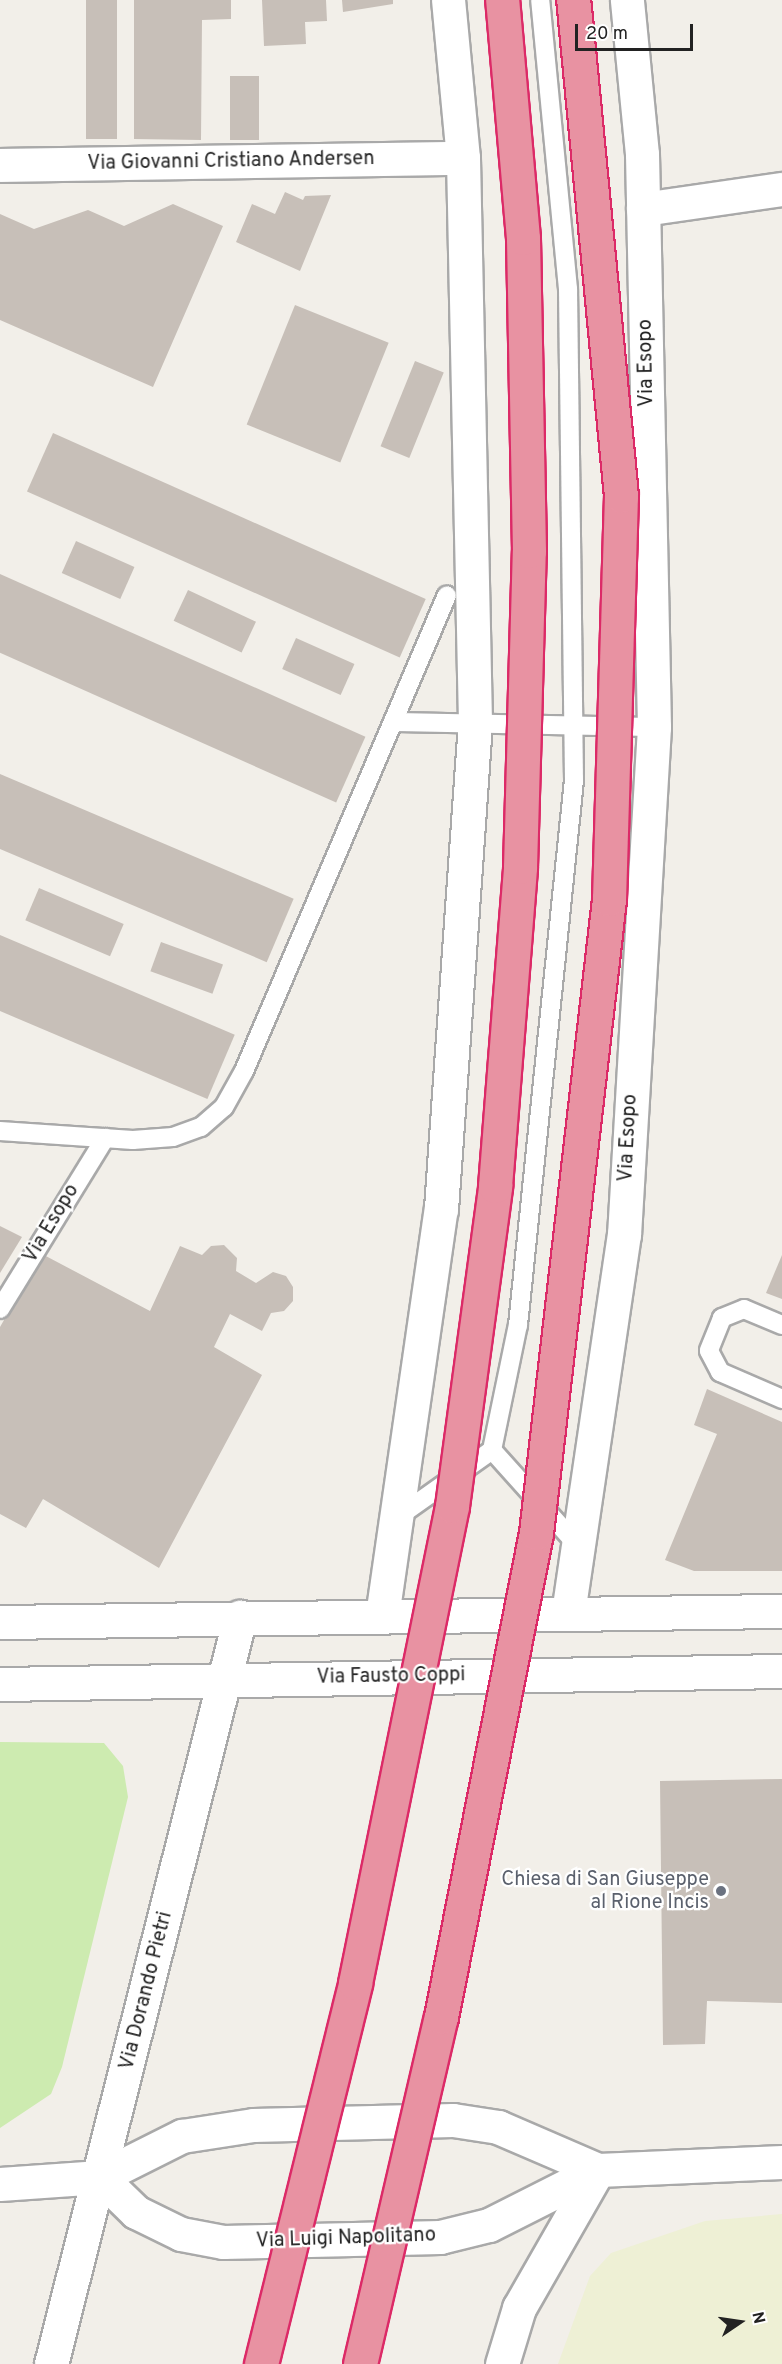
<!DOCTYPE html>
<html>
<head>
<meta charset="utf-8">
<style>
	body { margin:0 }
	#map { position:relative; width:782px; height:2364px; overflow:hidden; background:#f2efe9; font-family:Overpass,sans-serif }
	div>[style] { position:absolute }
	.farmland>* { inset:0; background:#eef0d5 }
	.grass>* { inset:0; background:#cdebb0 }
	.building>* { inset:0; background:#c7bfb8; transform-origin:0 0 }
	.roads { filter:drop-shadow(2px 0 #a9a9a9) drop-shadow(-2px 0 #a9a9a9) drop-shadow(0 2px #a9a9a9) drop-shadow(0 -2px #a9a9a9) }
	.lane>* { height:18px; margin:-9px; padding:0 9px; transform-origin:9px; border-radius:9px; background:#fff }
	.street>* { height:33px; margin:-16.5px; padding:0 16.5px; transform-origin:16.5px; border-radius:16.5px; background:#fff }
	.bridges { filter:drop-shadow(2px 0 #dc2a67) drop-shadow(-2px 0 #dc2a67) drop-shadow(0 2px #dc2a67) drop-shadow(0 -2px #dc2a67) }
	.highway-bridge>* { height:33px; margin:-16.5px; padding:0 16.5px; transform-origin:16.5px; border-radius:16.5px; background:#e892a2 }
	.dots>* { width:16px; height:16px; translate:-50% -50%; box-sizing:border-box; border:3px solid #fff; border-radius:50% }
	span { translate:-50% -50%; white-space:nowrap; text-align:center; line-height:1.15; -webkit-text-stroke:4.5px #fff; paint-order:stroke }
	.street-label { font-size:20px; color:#222 }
	.worship-label { font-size:20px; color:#5b616d }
	.right { translate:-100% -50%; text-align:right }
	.north { position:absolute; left:710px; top:2292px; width:60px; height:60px; -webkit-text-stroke:4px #fff; paint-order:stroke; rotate:77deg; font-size:16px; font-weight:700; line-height:24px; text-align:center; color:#222 }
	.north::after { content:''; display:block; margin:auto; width:21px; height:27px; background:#222; clip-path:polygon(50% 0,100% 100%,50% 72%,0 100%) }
	.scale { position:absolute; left:575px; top:24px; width:118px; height:27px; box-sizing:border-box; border:3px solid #222; border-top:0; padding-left:8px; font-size:18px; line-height:21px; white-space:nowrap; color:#222; -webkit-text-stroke:4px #fff; paint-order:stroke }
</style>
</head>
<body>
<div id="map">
	<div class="farmland">
		<div style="clip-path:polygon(782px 2214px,782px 2364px,558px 2364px,590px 2276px,611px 2253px,705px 2221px)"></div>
	</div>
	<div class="grass">
		<div style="clip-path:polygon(0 1742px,104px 1743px,123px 1766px,128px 1797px,62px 2067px,51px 2094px,0 2128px)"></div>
	</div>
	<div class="building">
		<div style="left:86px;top:0;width:31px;height:139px"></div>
		<div style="clip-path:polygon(134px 0,231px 0,231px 19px,202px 20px,201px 140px,134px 139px)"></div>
		<div style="clip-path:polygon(262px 0,326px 0,327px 21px,305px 22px,306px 44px,264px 46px)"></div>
		<div style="clip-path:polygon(342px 0,393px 0,393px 4px,343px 12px)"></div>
		<div style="left:230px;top:76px;width:29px;height:64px"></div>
		<div style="clip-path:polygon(285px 192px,303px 200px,305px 196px,331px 195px,300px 271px,236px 242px,252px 204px,275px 214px)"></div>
		<div style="clip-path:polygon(173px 204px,223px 226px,153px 387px,0 320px,0 214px,34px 229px,88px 210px,124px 226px)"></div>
		<div style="left:295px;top:305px;width:101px;height:129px;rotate:22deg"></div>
		<div style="left:415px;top:361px;width:31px;height:92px;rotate:22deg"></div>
		<div style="left:53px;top:433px;width:408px;height:64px;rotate:24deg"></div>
		<div style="left:76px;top:541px;width:64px;height:35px;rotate:24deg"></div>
		<div style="left:0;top:574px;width:400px;height:72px;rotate:24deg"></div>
		<div style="left:188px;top:590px;width:75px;height:34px;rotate:25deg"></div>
		<div style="left:296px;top:638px;width:64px;height:34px;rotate:24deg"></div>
		<div style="left:0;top:774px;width:319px;height:69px;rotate:23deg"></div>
		<div style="left:39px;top:888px;width:92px;height:35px;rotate:23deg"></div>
		<div style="left:0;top:935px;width:255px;height:70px;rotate:23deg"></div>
		<div style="left:161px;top:942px;width:66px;height:31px;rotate:20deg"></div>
		<div style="clip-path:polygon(0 1226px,22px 1237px,0 1273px)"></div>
		<div style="clip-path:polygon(224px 1245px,237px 1258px,236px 1271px,256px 1283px,273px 1272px,286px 1276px,293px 1287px,293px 1301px,284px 1311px,271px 1313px,262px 1331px,230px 1314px,214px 1347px,262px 1375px,159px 1568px,43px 1499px,26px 1528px,0 1514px,0 1327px,42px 1254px,150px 1311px,180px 1246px,202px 1255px,211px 1246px)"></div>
		<div style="clip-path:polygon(782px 1255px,782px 1299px,766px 1293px)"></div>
		<div style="clip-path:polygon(707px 1389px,782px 1422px,782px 1571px,694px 1571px,665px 1560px,717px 1434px,694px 1425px)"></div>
		<div style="clip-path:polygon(782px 1779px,782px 2003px,707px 2001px,705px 2044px,663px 2045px,660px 1781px)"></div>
	</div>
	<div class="roads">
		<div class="lane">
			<div style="left:393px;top:722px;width:261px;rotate:1.1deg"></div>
			<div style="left:0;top:1131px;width:133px;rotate:3.9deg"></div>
			<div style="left:133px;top:1140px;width:40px;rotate:-4.3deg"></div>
			<div style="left:173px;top:1137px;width:30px;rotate:-20deg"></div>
			<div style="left:201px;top:1127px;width:30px;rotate:-41deg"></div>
			<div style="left:224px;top:1107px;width:41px;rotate:-60.9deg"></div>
			<div style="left:244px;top:1071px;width:517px;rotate:-66.9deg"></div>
			<div style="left:0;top:1309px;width:201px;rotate:-58.4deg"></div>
			<div style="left:782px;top:1325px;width:41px;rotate:-157.2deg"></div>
			<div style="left:744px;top:1309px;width:24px;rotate:158deg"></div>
			<div style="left:722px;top:1318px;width:35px;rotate:112deg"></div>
			<div style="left:709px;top:1351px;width:24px;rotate:62deg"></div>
			<div style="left:720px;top:1372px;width:68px;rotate:23.5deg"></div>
			<div style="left:492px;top:1450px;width:129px;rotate:48.1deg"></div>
			<div style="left:395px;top:1519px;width:119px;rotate:-35.4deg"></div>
			<div style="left:492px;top:1450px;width:128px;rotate:-78.3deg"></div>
			<div style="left:518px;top:1325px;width:548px;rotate:-84.13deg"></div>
			<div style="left:574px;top:780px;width:491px;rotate:-90.7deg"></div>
			<div style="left:568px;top:289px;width:290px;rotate:-95.5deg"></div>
		</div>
		<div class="street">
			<div style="left:0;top:165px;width:463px;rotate:-0.9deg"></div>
			<div style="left:643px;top:209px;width:140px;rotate:-8.2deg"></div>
			<div style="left:568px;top:1613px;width:382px;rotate:-81.6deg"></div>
			<div style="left:624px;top:1235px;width:509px;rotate:-86.62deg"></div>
			<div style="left:654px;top:727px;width:573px;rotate:-91.2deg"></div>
			<div style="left:642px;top:154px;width:155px;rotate:-95.6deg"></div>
			<div style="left:382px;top:1616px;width:411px;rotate:-81.8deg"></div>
			<div style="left:441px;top:1209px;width:488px;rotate:-86deg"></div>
			<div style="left:475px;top:722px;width:564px;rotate:-91.22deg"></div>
			<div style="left:463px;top:158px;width:159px;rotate:-95.4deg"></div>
			<div style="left:0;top:1622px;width:782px;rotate:-0.81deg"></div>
			<div style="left:0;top:1684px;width:782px;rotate:-0.95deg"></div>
			<div style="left:100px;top:2177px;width:50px;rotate:44.2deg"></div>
			<div style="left:136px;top:2212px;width:50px;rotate:26.1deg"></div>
			<div style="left:181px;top:2234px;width:43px;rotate:10.8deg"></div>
			<div style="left:223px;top:2242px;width:217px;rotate:-1.3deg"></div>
			<div style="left:440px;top:2237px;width:50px;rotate:-13.8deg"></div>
			<div style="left:489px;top:2225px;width:122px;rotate:-26.8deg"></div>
			<div style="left:598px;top:2170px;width:184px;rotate:-2.5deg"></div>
			<div style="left:0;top:2184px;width:100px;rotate:-4deg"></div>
			<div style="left:100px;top:2177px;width:92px;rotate:-26.6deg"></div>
			<div style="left:182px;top:2136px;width:72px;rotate:-8.8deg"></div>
			<div style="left:253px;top:2125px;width:200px;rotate:-1.4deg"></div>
			<div style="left:453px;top:2120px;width:46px;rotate:8.8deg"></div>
			<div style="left:498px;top:2127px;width:109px;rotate:23.3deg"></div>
			<div style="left:51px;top:2364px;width:771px;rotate:-75.8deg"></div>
			<div style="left:502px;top:2364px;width:59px;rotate:-73.1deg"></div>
			<div style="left:519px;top:2308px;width:159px;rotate:-60.2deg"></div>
		</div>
	</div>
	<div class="bridges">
		<div class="highway-bridge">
			<div style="left:261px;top:2364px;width:392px;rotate:-76.1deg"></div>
			<div style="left:355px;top:1983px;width:487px;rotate:-78.5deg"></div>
			<div style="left:452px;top:1506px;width:323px;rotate:-82.3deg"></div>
			<div style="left:495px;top:1186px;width:320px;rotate:-85.5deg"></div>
			<div style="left:520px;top:867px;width:316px;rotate:-88.4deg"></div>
			<div style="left:529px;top:551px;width:313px;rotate:-91.1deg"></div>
			<div style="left:523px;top:238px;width:239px;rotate:-95deg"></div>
			<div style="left:360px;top:2364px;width:356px;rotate:-76.9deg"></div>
			<div style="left:441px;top:2017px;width:493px;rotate:-78.9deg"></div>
			<div style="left:536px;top:1533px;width:638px;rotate:-83.43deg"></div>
			<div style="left:609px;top:899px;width:403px;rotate:-88.3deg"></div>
			<div style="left:621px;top:496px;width:498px;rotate:-95.5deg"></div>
		</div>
	</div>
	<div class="dots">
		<div style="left:721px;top:1891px;background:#6b7280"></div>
	</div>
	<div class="street-label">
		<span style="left:231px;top:162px;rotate:-1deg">Via Giovanni Cristiano Andersen</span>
		<span style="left:647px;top:363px;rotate:-91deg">Via Esopo</span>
		<span style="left:629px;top:1138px;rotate:-87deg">Via Esopo</span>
		<span style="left:52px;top:1224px;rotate:-59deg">Via Esopo</span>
		<span style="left:391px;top:1677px;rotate:-1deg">Via Fausto Coppi</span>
		<span style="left:147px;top:1991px;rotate:-76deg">Via Dorando Pietri</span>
		<span style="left:346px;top:2239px;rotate:-2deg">Via Luigi Napolitano</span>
	</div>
	<div class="worship-label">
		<span class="right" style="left:709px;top:1892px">Chiesa di San Giuseppe<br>al Rione Incis</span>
	</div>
	<div class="north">N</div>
	<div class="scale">20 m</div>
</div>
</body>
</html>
